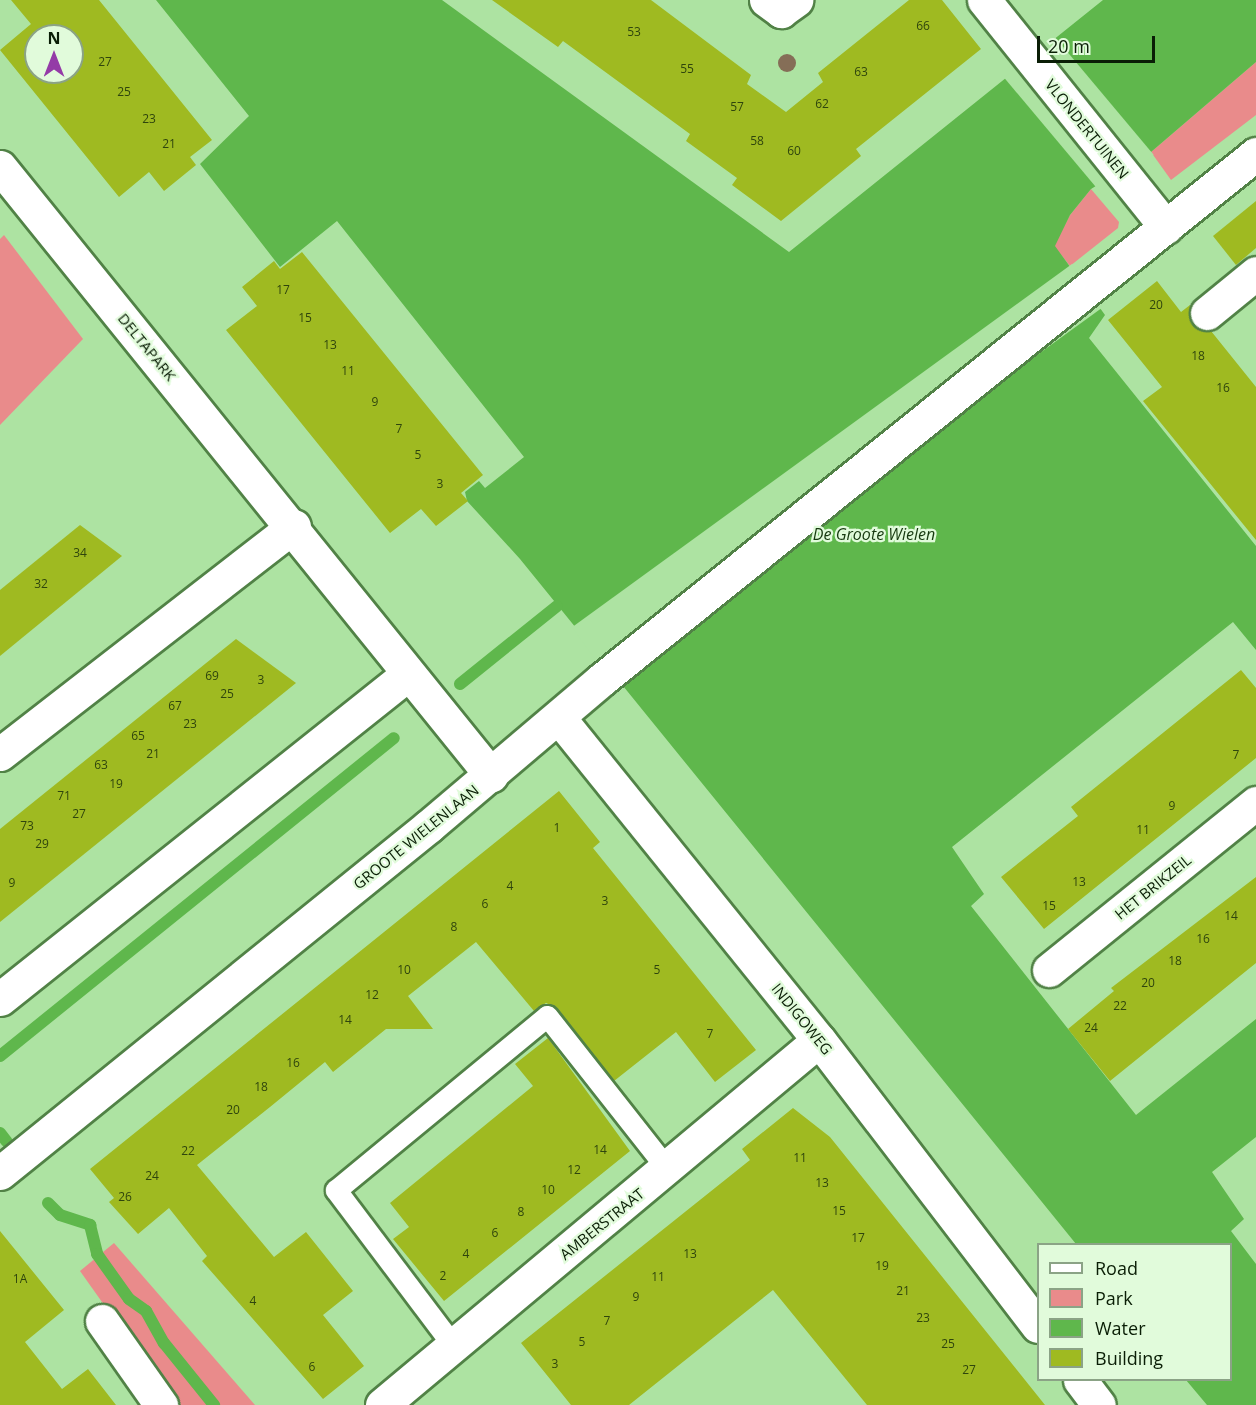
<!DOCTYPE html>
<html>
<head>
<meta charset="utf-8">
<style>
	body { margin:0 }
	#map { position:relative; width:1256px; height:1405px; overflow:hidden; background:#ade3a2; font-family:"Open Sans",sans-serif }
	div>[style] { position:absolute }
	.green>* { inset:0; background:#e98b8b }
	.water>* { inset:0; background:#5fb74c }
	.pier>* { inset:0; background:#ade3a2; transform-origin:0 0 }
	.stream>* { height:12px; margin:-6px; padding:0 6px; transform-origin:6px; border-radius:6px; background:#5fb74c }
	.building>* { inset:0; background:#9fba21 }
	.roads { filter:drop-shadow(2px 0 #518246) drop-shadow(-2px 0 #518246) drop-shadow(0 2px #518246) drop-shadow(0 -2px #518246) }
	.lane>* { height:21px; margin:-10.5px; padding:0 10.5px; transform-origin:10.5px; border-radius:10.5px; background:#fff }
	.street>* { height:33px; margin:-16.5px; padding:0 16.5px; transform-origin:16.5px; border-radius:16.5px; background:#fff }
	.trees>* { width:18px; height:18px; margin:-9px; border-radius:50%; background:#856e57 }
	span { translate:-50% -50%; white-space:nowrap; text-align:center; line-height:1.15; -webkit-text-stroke:4.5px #e1fbdb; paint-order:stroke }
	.number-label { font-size:12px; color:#2f450d }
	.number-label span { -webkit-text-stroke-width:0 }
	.street-label { font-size:15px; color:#0a1e06 }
	.water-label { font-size:16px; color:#16390f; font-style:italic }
	.legend { position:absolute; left:1037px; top:1243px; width:195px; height:138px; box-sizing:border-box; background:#e1fbdb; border:2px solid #8ba386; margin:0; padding:8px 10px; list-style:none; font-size:18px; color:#0a1e06 }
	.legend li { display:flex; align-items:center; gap:12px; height:30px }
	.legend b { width:30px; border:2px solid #8ba386 }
	.north { position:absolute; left:24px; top:24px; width:60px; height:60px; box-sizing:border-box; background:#e1fbdb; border:2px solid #8ba386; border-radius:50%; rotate:0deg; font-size:16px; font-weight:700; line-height:24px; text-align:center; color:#0a1e06 }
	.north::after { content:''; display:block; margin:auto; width:21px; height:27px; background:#943ba7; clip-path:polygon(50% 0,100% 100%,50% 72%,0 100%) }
	.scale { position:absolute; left:1037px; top:36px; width:118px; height:27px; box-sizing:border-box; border:3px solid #0a1e06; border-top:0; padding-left:8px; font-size:18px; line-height:21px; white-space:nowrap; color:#0a1e06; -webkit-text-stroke:4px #e1fbdb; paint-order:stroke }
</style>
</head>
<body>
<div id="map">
	<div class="green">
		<div style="clip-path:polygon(1256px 62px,1256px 115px,1171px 180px,1151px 152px)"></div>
		<div style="clip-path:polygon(1091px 189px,1119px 222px,1118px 228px,1070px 266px,1054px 246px,1070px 215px)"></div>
		<div style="clip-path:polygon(4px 235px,83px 339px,0 425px,0 239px)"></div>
		<div style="clip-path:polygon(114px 1243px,255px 1405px,175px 1405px,80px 1271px)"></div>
	</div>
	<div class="water">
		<div style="clip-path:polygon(156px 0,442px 0,789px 252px,1103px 0,1256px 0,1256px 62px,1151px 152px,1091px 189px,1070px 215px,1055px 246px,1105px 315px,1089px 338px,1256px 546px,1256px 650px,1233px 622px,952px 847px,984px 894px,971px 906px,1136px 1115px,1256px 1019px,1256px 1137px,1212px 1172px,1244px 1219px,1231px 1231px,1256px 1264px,1256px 1405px,1207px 1405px,1186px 1380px,1230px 1380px,1230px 1244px,1076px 1244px,520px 559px,467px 501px,465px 492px,479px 481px,485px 488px,524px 457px,337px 221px,280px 267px,200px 164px,249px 116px)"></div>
	</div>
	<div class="pier">
		<div style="left:1054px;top:36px;width:155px;height:65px;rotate:50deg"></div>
		<div style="left:1072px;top:264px;width:53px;height:618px;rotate:54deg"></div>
	</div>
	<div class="stream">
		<div style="left:460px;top:684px;width:124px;rotate:-38.8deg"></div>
		<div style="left:0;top:1056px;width:506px;rotate:-38.91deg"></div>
		<div style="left:0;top:1133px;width:11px;rotate:52deg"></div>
		<div style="left:48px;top:1203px;width:17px;rotate:45deg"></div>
		<div style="left:60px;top:1215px;width:32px;rotate:18deg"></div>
		<div style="left:90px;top:1225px;width:30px;rotate:76deg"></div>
		<div style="left:97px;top:1254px;width:55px;rotate:54.6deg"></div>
		<div style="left:129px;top:1299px;width:21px;rotate:35deg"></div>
		<div style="left:146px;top:1311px;width:37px;rotate:61deg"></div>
		<div style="left:164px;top:1343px;width:80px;rotate:51.1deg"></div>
	</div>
	<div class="building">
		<div style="clip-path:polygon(evenodd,11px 0,99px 0,212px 140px,190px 157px,196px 165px,164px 191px,149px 172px,119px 197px,0 50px,31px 24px,11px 0,36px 36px,72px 36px,72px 72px,36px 72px,36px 36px)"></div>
		<div style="clip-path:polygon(492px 0,651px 0,751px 75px,747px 84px,786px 112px,823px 82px,818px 73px,909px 0,942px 0,981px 49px,856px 149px,861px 156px,781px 221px,732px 185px,737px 178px,686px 141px,690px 134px,563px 41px,558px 47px)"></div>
		<div style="clip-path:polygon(1256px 201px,1256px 248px,1236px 265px,1213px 236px)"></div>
		<div style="clip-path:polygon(302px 252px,483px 475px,461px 493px,468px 501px,436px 526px,421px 509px,390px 533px,226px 330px,257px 306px,242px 287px,274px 261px,280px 269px)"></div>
		<div style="clip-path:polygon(1157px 281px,1181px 312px,1190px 305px,1192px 324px,1211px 331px,1256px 387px,1256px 540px,1143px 401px,1162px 387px,1108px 320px)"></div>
		<div style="clip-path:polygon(80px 525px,122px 556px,0 656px,0 590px)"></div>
		<div style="clip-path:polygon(236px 639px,296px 683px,0 922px,0 829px)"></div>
		<div style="clip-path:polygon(1241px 670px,1256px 688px,1256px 758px,1044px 929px,1001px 877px,1078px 816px,1071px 807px)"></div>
		<div style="clip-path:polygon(559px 791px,600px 842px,593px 848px,756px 1050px,715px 1082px,676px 1032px,614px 1081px,557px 1008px,546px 1003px,534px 1011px,476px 942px,408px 996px,433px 1029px,386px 1029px,333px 1072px,325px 1062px,270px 1107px,197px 1165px,274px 1257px,306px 1232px,353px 1291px,323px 1315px,364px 1366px,323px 1399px,202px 1261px,207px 1256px,169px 1208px,138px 1234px,109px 1202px,114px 1198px,90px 1169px)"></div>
		<div style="clip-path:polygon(1256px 877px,1256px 963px,1110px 1081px,1068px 1029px,1114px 991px,1111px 988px)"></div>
		<div style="clip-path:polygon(548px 1038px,630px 1151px,444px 1301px,393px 1239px,409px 1227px,390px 1203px,533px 1086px,515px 1064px)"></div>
		<div style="clip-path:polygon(793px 1108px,830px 1137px,1045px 1405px,867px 1405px,773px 1290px,629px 1405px,571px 1405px,521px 1343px,750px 1160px,742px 1149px)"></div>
		<div style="clip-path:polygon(0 1231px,64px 1310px,25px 1342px,62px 1389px,88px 1369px,116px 1405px,0 1405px)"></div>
	</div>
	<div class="roads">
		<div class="lane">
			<div style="left:452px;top:1344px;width:193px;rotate:-127deg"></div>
			<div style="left:336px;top:1190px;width:273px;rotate:-39.5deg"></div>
			<div style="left:547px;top:1016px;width:196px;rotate:51.8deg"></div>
		</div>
		<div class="street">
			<div style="left:766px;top:0;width:19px;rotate:36deg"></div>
			<div style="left:781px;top:11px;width:19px;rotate:-36deg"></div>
			<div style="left:984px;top:0;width:291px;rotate:51.3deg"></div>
			<div style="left:0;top:167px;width:782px;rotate:51.08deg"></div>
			<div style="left:1207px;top:313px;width:63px;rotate:-39.2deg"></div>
			<div style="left:559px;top:718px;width:414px;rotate:51.1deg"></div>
			<div style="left:819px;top:1040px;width:360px;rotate:52.6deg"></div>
			<div style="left:0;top:754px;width:372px;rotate:-37.8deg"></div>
			<div style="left:1049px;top:970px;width:266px;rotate:-38.9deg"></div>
			<div style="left:0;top:999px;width:522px;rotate:-38.54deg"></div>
			<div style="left:0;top:1173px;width:552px;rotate:-38.97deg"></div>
			<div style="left:429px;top:826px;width:226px;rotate:-40.3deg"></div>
			<div style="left:601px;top:680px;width:840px;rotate:-38.77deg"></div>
			<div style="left:102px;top:1321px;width:103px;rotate:54.9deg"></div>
			<div style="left:1080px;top:1380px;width:31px;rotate:53deg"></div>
			<div style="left:382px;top:1405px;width:569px;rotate:-39.87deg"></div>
		</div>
	</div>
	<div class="trees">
		<div style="left:787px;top:63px"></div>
	</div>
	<div class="number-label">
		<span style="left:923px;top:26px">66</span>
		<span style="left:634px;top:32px">53</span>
		<span style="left:105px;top:62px">27</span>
		<span style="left:687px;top:69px">55</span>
		<span style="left:861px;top:72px">63</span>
		<span style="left:124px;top:92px">25</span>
		<span style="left:822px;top:104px">62</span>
		<span style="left:737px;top:107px">57</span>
		<span style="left:149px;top:119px">23</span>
		<span style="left:757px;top:141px">58</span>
		<span style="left:169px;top:144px">21</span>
		<span style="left:794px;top:151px">60</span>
		<span style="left:283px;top:290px">17</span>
		<span style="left:1156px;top:305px">20</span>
		<span style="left:305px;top:318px">15</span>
		<span style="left:330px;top:345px">13</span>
		<span style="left:1198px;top:356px">18</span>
		<span style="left:348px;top:371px">11</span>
		<span style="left:1223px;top:388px">16</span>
		<span style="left:375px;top:402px">9</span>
		<span style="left:399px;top:429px">7</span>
		<span style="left:418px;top:455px">5</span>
		<span style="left:440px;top:484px">3</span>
		<span style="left:80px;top:553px">34</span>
		<span style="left:41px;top:584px">32</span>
		<span style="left:212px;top:676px">69</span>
		<span style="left:261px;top:680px">3</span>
		<span style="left:227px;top:694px">25</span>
		<span style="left:175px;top:706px">67</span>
		<span style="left:190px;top:724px">23</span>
		<span style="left:138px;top:736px">65</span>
		<span style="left:153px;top:754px">21</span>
		<span style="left:1236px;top:755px">7</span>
		<span style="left:101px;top:765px">63</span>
		<span style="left:116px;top:784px">19</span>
		<span style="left:64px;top:796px">71</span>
		<span style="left:1172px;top:806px">9</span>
		<span style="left:79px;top:814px">27</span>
		<span style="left:27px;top:826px">73</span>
		<span style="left:557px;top:828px">1</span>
		<span style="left:1143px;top:830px">11</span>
		<span style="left:42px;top:844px">29</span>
		<span style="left:1079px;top:882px">13</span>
		<span style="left:12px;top:883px">9</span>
		<span style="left:510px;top:886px">4</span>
		<span style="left:605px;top:901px">3</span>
		<span style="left:485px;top:904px">6</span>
		<span style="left:1049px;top:906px">15</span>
		<span style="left:1231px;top:916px">14</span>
		<span style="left:454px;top:927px">8</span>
		<span style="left:1203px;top:939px">16</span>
		<span style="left:1175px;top:961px">18</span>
		<span style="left:404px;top:970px">10</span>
		<span style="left:657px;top:970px">5</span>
		<span style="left:1148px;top:983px">20</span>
		<span style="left:372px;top:995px">12</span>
		<span style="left:1120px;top:1006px">22</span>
		<span style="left:345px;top:1020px">14</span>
		<span style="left:1091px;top:1028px">24</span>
		<span style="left:710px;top:1034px">7</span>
		<span style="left:293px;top:1063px">16</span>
		<span style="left:261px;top:1087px">18</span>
		<span style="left:233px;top:1110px">20</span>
		<span style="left:600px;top:1150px">14</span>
		<span style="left:188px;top:1151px">22</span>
		<span style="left:800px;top:1158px">11</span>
		<span style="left:574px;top:1170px">12</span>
		<span style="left:152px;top:1176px">24</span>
		<span style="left:822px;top:1183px">13</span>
		<span style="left:548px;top:1190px">10</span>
		<span style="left:125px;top:1197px">26</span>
		<span style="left:839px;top:1211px">15</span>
		<span style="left:521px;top:1212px">8</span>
		<span style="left:495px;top:1233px">6</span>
		<span style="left:858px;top:1238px">17</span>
		<span style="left:466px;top:1254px">4</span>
		<span style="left:690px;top:1254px">13</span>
		<span style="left:882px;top:1266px">19</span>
		<span style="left:443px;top:1276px">2</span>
		<span style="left:658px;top:1277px">11</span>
		<span style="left:20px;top:1279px">1A</span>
		<span style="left:903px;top:1291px">21</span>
		<span style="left:636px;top:1297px">9</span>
		<span style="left:253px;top:1301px">4</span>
		<span style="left:923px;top:1318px">23</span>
		<span style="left:607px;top:1321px">7</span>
		<span style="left:582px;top:1342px">5</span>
		<span style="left:948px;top:1344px">25</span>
		<span style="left:555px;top:1364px">3</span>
		<span style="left:312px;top:1367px">6</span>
		<span style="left:969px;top:1370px">27</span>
	</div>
	<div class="street-label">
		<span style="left:1087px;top:129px;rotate:51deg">VLONDERTUINEN</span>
		<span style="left:147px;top:347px;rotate:51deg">DELTAPARK</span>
		<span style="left:416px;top:837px;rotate:-39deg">GROOTE WIELENLAAN</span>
		<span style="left:1153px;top:887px;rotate:-39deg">HET BRIKZEIL</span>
		<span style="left:802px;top:1019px;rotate:51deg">INDIGOWEG</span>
		<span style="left:602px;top:1224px;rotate:-39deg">AMBERSTRAAT</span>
	</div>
	<div class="water-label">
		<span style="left:874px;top:534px">De Groote Wielen</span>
	</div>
	<ul class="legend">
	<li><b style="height:8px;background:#fff"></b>Road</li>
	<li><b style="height:16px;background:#e98b8b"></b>Park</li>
	<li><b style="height:16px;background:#5fb74c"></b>Water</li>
	<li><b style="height:16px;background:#9fba21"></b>Building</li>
	</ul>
	<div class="north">N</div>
	<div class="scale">20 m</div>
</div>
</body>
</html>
